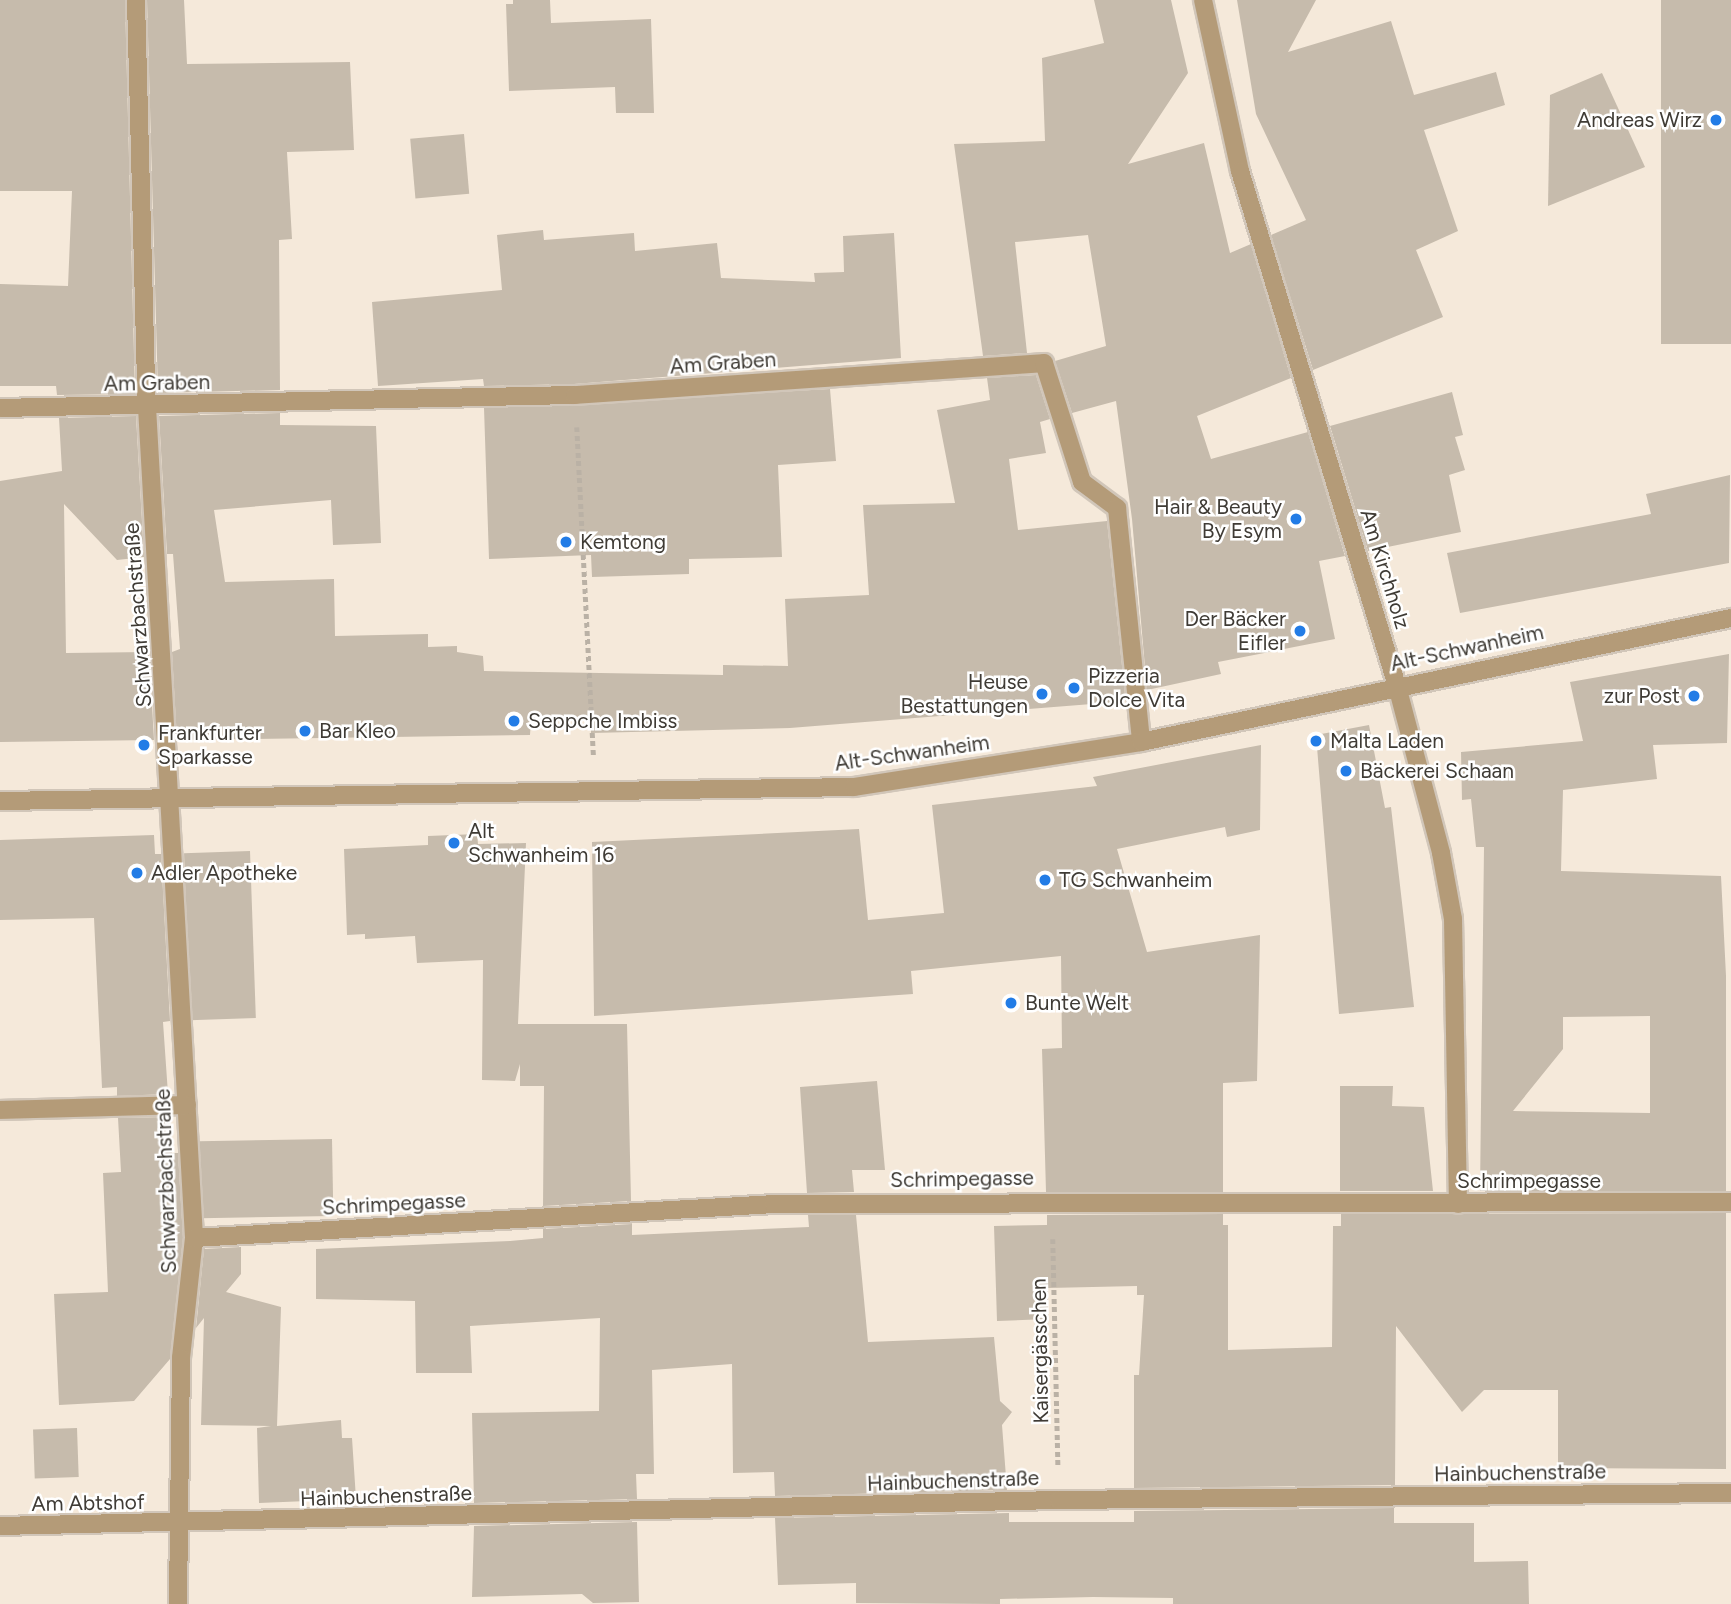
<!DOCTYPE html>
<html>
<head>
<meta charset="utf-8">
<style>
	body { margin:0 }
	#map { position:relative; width:1731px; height:1604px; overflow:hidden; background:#f5e9da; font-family:Figtree,sans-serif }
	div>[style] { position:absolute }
	.building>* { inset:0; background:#c6bbac; transform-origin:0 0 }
	.path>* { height:4.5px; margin-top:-2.25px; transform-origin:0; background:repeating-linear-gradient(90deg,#bab1a5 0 5px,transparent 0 8.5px) }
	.roads { filter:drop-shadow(2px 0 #d1c6b9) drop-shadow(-2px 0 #d1c6b9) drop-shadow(0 2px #d1c6b9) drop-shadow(0 -2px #d1c6b9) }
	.minor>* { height:18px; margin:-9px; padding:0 9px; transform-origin:9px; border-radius:9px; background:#b49b78 }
	.dots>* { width:19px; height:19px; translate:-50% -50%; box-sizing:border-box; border:4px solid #fff; border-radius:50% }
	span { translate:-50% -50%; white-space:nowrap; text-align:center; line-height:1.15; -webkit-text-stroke:5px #fff; paint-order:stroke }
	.poi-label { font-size:21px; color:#3f3b35 }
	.right { translate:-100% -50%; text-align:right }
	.left { translate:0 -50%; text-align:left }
	.street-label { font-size:21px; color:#3f3b35 }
</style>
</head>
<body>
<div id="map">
	<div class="building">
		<div style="clip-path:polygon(0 0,125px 0,135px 394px,57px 395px,56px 386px,0 386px,0 284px,68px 286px,72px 191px,0 191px)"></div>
		<div style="clip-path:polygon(147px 0,184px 0,187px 64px,350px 62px,354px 150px,287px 152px,292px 239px,279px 240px,280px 390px,158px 393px)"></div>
		<div style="clip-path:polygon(513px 0,550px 0,551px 23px,651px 19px,654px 113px,616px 113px,615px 87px,509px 91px,506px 4px,513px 4px)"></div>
		<div style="clip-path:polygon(1094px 0,1171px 0,1188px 73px,1128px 164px,1204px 143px,1230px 253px,1251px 244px,1291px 378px,1197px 416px,1211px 459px,1308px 432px,1345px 556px,1319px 561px,1335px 639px,1218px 662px,1221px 674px,1147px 690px,1132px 519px,1116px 401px,1072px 413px,1055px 361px,1106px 346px,1088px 235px,1015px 242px,1027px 353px,983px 356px,954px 144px,1045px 141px,1042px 58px,1104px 43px)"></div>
		<div style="clip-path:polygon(1237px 0,1316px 0,1288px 52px,1391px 21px,1414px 95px,1496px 72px,1505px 105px,1424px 130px,1458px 231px,1416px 250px,1443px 317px,1313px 370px,1271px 235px,1306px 220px,1256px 114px)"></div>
		<div style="left:1661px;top:0;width:70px;height:344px"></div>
		<div style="clip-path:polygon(1602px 73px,1645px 167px,1548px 206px,1550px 95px)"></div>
		<div style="left:464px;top:134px;width:60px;height:54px;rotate:85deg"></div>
		<div style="clip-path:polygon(543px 230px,544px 240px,634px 233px,635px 251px,717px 243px,721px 278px,815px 282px,814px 273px,844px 272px,843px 236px,894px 233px,901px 358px,574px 384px,484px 386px,483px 379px,378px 386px,372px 302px,502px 290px,497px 235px)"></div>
		<div style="clip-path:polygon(1036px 375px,1050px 419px,1040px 422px,1046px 453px,1009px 459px,1018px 530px,1107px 521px,1125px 695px,1117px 697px,1117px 702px,790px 728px,591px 733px,591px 721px,531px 720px,530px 735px,177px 740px,172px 652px,180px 649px,173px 554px,167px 554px,159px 416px,280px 413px,280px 425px,376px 426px,381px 543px,333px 545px,331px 500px,214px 510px,225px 582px,334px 579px,335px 636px,428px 634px,428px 647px,457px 646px,457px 652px,483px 656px,484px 671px,723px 675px,723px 665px,788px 666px,785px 599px,869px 595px,863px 505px,955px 503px,937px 410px,990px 400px,987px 378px)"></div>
		<div style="clip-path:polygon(830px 389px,836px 461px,778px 465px,782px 557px,689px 559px,689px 574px,592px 577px,591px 555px,489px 559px,484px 408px)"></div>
		<div style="clip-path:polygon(1452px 392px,1463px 435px,1455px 437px,1465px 470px,1449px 475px,1461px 532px,1368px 551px,1330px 426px)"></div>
		<div style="clip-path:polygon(136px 416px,144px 557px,117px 560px,64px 504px,66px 653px,149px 652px,154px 740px,0 742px,0 481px,62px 471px,59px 418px)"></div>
		<div style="clip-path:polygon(1730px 475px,1729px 563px,1460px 613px,1447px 553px,1651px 514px,1646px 494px)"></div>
		<div style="clip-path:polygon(evenodd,1729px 654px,1727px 743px,1653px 745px,1657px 779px,1563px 790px,1561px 871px,1721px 876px,1726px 976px,1726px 1191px,1480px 1191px,1484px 847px,1476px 847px,1471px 799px,1462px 800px,1461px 752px,1583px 741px,1570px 682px,1729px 654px,1650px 1016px,1650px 1113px,1513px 1111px,1563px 1049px,1563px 1017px,1650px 1016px)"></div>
		<div style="clip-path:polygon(1369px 725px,1385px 808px,1391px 807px,1414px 1007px,1339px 1014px,1316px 735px)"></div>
		<div style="clip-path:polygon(1261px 745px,1260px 830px,1227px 837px,1225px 827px,1117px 849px,1147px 952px,1260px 935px,1257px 1081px,1223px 1083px,1223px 1192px,1046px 1192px,1042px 1049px,1062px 1048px,1061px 956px,911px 971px,913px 994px,594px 1016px,592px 842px,859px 829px,868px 920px,944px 913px,932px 805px,1097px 786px,1093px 777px)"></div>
		<div style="clip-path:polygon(477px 834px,478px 844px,526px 843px,518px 1024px,627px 1024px,631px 1201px,543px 1206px,544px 1086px,520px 1086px,520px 1064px,515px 1081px,482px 1080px,483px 960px,417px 963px,415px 936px,365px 939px,365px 934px,347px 935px,344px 849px,428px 845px,428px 836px)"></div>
		<div style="clip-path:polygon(154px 835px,155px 854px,161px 854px,170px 1021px,163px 1022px,168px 1094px,117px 1096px,117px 1087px,102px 1088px,94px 918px,0 920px,0 840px)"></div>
		<div style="left:250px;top:851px;width:167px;height:66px;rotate:88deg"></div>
		<div style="clip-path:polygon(877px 1081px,885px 1170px,852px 1170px,854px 1192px,807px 1193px,800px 1087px)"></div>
		<div style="clip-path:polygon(1340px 1086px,1393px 1086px,1392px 1106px,1424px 1107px,1433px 1191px,1340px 1191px)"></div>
		<div style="clip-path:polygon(169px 1117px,172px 1153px,178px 1153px,183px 1238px,170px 1359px,134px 1401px,59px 1405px,54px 1294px,108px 1292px,103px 1173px,121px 1172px,118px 1118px)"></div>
		<div style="left:332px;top:1139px;width:77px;height:133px;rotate:89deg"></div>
		<div style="clip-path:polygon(1726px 1213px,1726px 1469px,1558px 1468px,1558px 1390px,1484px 1390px,1462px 1412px,1396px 1326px,1395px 1485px,1134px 1488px,1134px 1375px,1139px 1375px,1144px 1295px,1137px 1295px,1137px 1286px,1048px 1288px,1048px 1319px,997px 1321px,994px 1226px,1047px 1225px,1047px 1215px,1223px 1214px,1223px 1225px,1228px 1225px,1228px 1350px,1332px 1347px,1333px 1226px,1341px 1226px,1341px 1214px)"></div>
		<div style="clip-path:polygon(808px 1215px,856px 1215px,868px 1342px,994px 1337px,1000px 1401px,1012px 1412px,1002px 1425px,1007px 1490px,775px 1496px,774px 1472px,733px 1473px,732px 1364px,652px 1370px,654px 1474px,636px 1474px,637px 1499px,474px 1503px,472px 1413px,599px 1411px,600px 1318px,470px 1326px,472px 1373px,416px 1373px,415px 1301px,316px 1299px,316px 1249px,510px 1241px,543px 1238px,543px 1229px,632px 1224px,632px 1235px,809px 1227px)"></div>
		<div style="clip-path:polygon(241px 1247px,241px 1274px,226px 1292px,281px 1307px,277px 1426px,341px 1420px,342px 1438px,352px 1438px,356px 1499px,259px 1503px,257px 1428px,271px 1426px,201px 1425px,204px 1318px,196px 1328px,204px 1249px)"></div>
		<div style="left:77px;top:1428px;width:49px;height:44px;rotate:88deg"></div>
		<div style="clip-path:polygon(1394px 1508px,1394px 1523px,1474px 1523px,1474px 1562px,1528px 1561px,1529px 1604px,1173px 1604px,1173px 1598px,1093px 1597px,1000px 1599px,1000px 1604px,856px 1603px,856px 1583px,778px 1585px,775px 1518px,1009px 1513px,1009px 1522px,1134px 1522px,1134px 1511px)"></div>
		<div style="clip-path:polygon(637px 1522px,639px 1602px,593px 1603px,582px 1594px,472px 1597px,474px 1526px)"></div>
	</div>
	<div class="path">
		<div style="left:577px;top:427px;width:331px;rotate:87.1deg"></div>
		<div style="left:1053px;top:1239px;width:226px;rotate:88.7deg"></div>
	</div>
	<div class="roads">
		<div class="minor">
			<div style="left:136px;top:0;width:407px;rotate:88.5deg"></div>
			<div style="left:147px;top:407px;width:832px;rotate:86.76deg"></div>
			<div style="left:194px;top:1238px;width:121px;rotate:96.2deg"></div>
			<div style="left:181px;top:1358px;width:246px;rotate:90.7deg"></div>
			<div style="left:1203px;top:0;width:175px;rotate:77.8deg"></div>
			<div style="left:1240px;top:171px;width:538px;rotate:73.05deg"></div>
			<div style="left:1397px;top:686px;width:173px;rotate:75.2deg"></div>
			<div style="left:1441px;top:853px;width:67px;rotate:79.7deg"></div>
			<div style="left:1453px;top:919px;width:285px;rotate:89deg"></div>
			<div style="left:0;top:408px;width:575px;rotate:-1.3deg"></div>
			<div style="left:575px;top:395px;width:470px;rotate:-3.9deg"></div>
			<div style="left:1044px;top:363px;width:125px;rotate:72.3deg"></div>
			<div style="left:1082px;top:482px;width:44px;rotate:36.6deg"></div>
			<div style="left:1117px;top:508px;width:235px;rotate:84.1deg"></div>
			<div style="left:0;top:801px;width:854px;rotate:-0.94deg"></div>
			<div style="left:854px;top:787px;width:291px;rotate:-8.9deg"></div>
			<div style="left:1141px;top:742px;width:603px;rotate:-11.87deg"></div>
			<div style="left:0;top:1110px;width:187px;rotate:-1.5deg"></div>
			<div style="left:194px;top:1238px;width:581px;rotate:-3.35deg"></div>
			<div style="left:774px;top:1204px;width:957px;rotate:-0.12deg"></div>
			<div style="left:0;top:1526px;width:1059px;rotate:-1.41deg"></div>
			<div style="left:1059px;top:1500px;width:672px;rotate:-0.6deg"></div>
		</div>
	</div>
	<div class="dots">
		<div style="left:1716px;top:120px;background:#227ce6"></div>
		<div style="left:1296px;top:519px;background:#227ce6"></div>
		<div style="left:566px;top:542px;background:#227ce6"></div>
		<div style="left:1300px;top:631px;background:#227ce6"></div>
		<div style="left:1074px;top:688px;background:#227ce6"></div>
		<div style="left:1042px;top:694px;background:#227ce6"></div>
		<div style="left:1694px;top:696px;background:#227ce6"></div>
		<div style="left:514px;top:721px;background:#227ce6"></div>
		<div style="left:305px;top:731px;background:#227ce6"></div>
		<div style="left:1316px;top:741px;background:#227ce6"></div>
		<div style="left:144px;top:745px;background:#227ce6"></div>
		<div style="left:1346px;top:771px;background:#227ce6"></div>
		<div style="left:454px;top:843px;background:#227ce6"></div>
		<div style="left:137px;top:873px;background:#227ce6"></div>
		<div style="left:1045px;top:880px;background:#227ce6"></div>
		<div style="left:1011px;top:1003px;background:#227ce6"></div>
	</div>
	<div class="poi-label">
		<span class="right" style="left:1702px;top:120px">Andreas Wirz</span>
		<span class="right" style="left:1282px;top:519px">Hair &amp; Beauty<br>By Esym</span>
		<span class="left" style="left:580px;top:542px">Kemtong</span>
		<span class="right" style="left:1286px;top:631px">Der Bäcker<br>Eifler</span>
		<span class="left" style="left:1088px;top:688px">Pizzeria<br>Dolce Vita</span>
		<span class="right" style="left:1028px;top:694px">Heuse<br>Bestattungen</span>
		<span class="right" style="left:1680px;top:696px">zur Post</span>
		<span class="left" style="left:528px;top:721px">Seppche Imbiss</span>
		<span class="left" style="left:319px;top:731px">Bar Kleo</span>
		<span class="left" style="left:158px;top:745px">Frankfurter<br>Sparkasse</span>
		<span class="left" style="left:1330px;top:741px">Malta Laden</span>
		<span class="left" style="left:1360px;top:771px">Bäckerei Schaan</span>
		<span class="left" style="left:468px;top:843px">Alt<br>Schwanheim 16</span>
		<span class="left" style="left:151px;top:873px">Adler Apotheke</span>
		<span class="left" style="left:1059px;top:880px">TG Schwanheim</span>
		<span class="left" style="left:1025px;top:1003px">Bunte Welt</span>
	</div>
	<div class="street-label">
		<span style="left:723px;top:363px;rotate:-4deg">Am Graben</span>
		<span style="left:157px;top:383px;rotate:-1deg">Am Graben</span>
		<span style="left:1385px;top:569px;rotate:73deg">Am Kirchholz</span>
		<span style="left:138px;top:615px;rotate:-94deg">Schwarzbachstraße</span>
		<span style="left:1467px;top:648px;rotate:-12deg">Alt-Schwanheim</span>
		<span style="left:912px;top:753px;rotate:-8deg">Alt-Schwanheim</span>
		<span style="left:962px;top:1179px;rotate:-1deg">Schrimpegasse</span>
		<span style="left:166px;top:1181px;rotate:-92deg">Schwarzbachstraße</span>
		<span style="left:1529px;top:1181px">Schrimpegasse</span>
		<span style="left:394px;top:1204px;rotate:-3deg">Schrimpegasse</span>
		<span style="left:1040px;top:1351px;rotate:-91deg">Kaisergässchen</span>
		<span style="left:1520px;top:1473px;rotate:-1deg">Hainbuchenstraße</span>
		<span style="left:953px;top:1481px;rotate:-2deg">Hainbuchenstraße</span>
		<span style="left:386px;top:1496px;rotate:-2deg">Hainbuchenstraße</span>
		<span style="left:88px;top:1503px;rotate:-1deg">Am Abtshof</span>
	</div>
</div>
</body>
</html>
